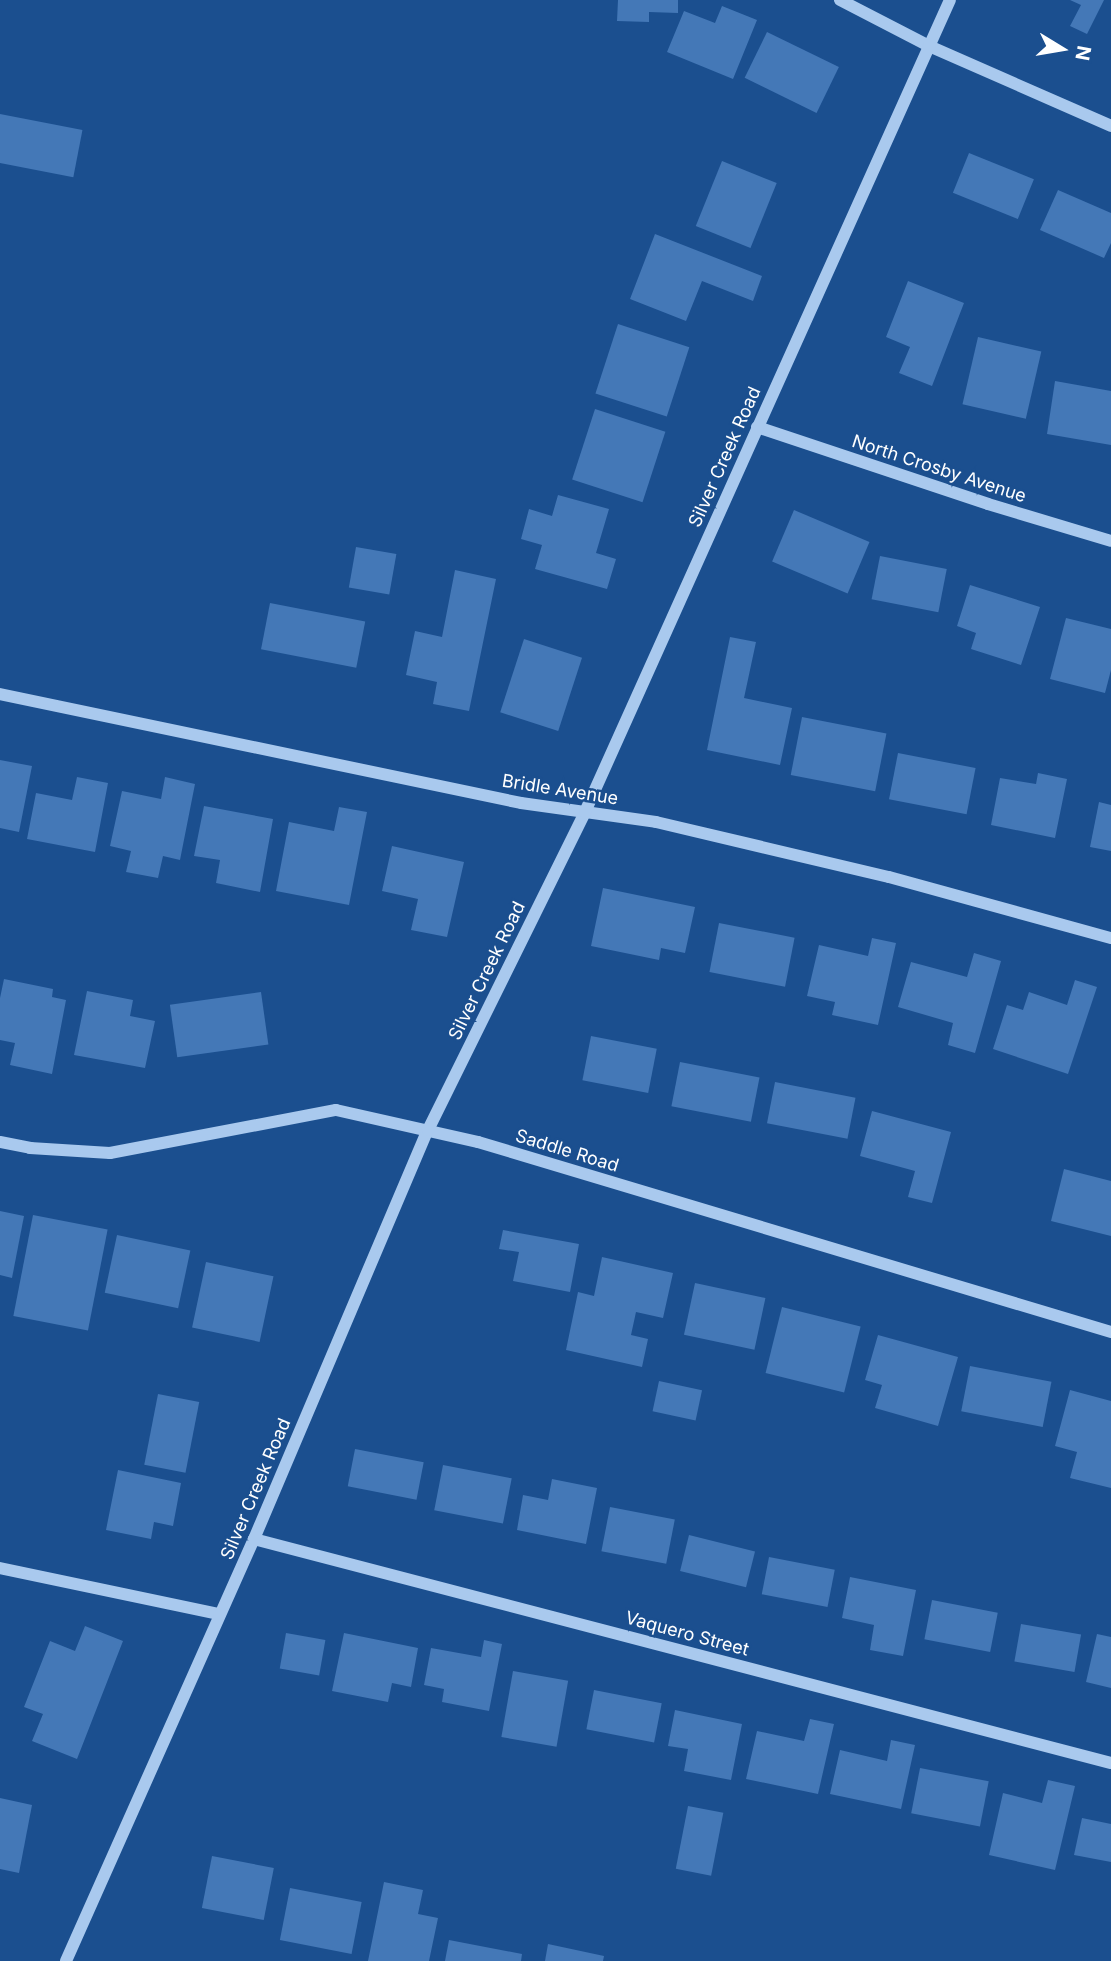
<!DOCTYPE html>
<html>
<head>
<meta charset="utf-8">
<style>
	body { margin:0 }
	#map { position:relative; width:1111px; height:1961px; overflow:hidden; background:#1b4f8f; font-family:Inter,sans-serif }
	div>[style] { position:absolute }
	.building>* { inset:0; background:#4478b7; transform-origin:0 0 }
	.minor>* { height:12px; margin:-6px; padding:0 6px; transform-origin:6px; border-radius:6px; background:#a9c9ee }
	span { translate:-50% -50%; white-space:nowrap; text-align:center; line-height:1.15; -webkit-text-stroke:5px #1b4f8f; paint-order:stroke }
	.street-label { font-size:18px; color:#fff }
	.north { position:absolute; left:1027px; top:14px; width:70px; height:70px; -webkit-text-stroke:5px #1b4f8f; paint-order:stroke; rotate:101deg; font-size:19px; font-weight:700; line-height:28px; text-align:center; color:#fff }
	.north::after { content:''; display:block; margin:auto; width:24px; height:32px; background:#fff; clip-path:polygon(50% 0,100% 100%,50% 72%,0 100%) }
</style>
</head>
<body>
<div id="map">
	<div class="building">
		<div style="clip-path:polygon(618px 0,678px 0,678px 13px,649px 12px,649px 22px,617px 21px)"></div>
		<div style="clip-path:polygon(1070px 0,1104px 0,1087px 34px,1070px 26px,1081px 5px)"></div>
		<div style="clip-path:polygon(722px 6px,757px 20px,733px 79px,667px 52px,684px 11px,715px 23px)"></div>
		<div style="left:767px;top:32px;width:80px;height:51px;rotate:26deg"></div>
		<div style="left:0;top:114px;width:84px;height:48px;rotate:11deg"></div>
		<div style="left:969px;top:153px;width:70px;height:43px;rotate:22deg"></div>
		<div style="left:722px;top:161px;width:59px;height:70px;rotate:22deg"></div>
		<div style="clip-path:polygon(1058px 190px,1111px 213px,1111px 243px,1104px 258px,1040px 230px)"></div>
		<div style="clip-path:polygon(655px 234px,762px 276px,753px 301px,702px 281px,686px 321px,630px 299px)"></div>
		<div style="clip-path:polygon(908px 281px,964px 303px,932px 386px,899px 373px,910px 347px,886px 337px)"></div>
		<div style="left:618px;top:324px;width:75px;height:73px;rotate:18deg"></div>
		<div style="left:978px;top:337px;width:65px;height:69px;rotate:13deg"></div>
		<div style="clip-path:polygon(1055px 381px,1111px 391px,1111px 445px,1047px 434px)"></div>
		<div style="left:595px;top:409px;width:74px;height:74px;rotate:18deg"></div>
		<div style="clip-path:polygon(558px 495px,609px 509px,596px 553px,616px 559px,607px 589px,535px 569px,542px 545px,521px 539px,529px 509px,552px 516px)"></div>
		<div style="left:794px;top:510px;width:82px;height:56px;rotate:23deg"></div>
		<div style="left:356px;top:547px;width:41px;height:41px;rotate:10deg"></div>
		<div style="left:880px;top:556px;width:68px;height:44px;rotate:11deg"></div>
		<div style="clip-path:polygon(455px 570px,496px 579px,469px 711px,433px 704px,437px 682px,406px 675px,415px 631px,442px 637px)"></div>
		<div style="clip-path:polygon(970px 585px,1040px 607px,1021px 665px,971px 649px,976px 633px,957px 626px)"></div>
		<div style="left:270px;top:603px;width:97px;height:47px;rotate:11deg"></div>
		<div style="clip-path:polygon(1066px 618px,1111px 629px,1111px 670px,1105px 693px,1050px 679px)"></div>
		<div style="clip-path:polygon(730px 637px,756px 642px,744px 698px,792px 708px,780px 765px,707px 750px)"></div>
		<div style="left:524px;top:639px;width:61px;height:77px;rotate:18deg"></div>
		<div style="left:802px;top:717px;width:86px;height:59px;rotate:11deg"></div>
		<div style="left:898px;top:753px;width:79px;height:47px;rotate:11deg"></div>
		<div style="clip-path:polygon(0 760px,32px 766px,19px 832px,0 828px)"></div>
		<div style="clip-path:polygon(1038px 773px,1067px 779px,1055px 838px,991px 825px,1000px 778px,1036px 784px)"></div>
		<div style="clip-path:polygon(77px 777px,108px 783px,95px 852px,27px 839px,36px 793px,72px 800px)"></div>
		<div style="clip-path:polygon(165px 777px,195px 784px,180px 860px,163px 856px,158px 878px,126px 872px,131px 851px,110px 846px,122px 791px,161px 799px)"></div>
		<div style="clip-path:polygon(1099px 802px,1111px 805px,1111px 851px,1090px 847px)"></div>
		<div style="clip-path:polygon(204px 806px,273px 819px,260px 892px,216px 883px,220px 860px,194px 856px)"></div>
		<div style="clip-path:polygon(339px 807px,367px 812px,349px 905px,276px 891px,289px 822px,334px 831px)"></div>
		<div style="clip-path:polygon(392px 846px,464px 862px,447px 937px,411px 930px,418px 899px,382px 891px)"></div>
		<div style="clip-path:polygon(603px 888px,695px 907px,685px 953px,661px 948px,659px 960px,591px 946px)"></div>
		<div style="left:719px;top:923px;width:77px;height:50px;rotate:11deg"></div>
		<div style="clip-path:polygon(872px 938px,896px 943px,878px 1025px,832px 1015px,835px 1002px,807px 996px,819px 945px,868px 956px)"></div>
		<div style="clip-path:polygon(974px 953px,1001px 961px,975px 1053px,948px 1045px,953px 1023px,898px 1007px,911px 962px,967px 977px)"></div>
		<div style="clip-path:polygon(4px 979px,53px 989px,52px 997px,66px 1000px,52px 1074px,10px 1065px,15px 1043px,0 1040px,0 998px)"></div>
		<div style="clip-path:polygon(1075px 980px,1097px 987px,1068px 1074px,993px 1049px,1007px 1005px,1023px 1010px,1029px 992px,1067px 1005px)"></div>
		<div style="clip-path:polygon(87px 991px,133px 1000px,130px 1016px,155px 1021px,145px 1068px,74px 1055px)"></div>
		<div style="left:261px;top:992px;width:53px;height:92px;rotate:82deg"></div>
		<div style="left:591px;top:1036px;width:67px;height:45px;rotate:11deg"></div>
		<div style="left:680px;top:1062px;width:81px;height:45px;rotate:11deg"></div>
		<div style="left:775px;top:1082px;width:82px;height:42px;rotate:11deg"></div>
		<div style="clip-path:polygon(872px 1111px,951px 1132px,932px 1203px,908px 1197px,915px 1171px,860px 1156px)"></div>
		<div style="clip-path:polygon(1064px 1169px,1111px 1181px,1111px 1236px,1051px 1221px)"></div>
		<div style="clip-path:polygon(0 1211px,24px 1216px,12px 1278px,0 1275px)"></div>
		<div style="left:33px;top:1215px;width:76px;height:103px;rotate:11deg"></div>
		<div style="clip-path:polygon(503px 1230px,579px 1244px,570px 1292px,513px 1281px,519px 1252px,499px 1249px)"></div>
		<div style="left:117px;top:1235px;width:75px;height:59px;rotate:12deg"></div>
		<div style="clip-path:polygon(602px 1257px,673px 1273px,663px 1318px,636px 1312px,631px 1335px,648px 1339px,642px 1367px,566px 1350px,578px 1292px,594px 1296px)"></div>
		<div style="left:206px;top:1262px;width:69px;height:67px;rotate:12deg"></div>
		<div style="left:695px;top:1283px;width:72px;height:53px;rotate:12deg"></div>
		<div style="left:782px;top:1307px;width:81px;height:68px;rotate:14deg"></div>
		<div style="clip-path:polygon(878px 1335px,958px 1357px,938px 1426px,875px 1408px,882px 1385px,865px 1380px)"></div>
		<div style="left:970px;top:1366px;width:83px;height:46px;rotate:11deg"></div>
		<div style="left:659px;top:1381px;width:44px;height:31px;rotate:12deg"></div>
		<div style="clip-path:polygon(1070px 1390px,1111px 1401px,1111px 1488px,1070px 1478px,1077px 1452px,1055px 1446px)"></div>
		<div style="left:158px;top:1394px;width:42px;height:72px;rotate:11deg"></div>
		<div style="left:355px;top:1449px;width:70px;height:38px;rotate:11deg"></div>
		<div style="left:443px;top:1465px;width:70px;height:46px;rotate:11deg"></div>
		<div style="clip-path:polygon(118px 1470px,181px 1483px,173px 1526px,154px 1522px,151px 1539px,106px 1530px)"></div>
		<div style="clip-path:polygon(552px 1479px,597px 1488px,586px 1544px,517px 1530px,523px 1495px,548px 1500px)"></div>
		<div style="left:610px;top:1507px;width:66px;height:45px;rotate:11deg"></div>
		<div style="left:689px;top:1535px;width:68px;height:37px;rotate:14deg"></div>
		<div style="left:769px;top:1557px;width:67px;height:38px;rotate:11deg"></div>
		<div style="clip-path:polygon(850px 1577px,916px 1590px,903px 1656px,870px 1650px,874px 1625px,842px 1618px)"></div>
		<div style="left:932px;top:1600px;width:67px;height:40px;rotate:11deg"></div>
		<div style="left:1021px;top:1624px;width:61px;height:38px;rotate:10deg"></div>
		<div style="clip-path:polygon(85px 1626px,123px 1641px,77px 1759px,32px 1741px,43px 1714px,24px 1707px,50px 1641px,75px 1651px)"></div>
		<div style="left:286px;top:1633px;width:40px;height:36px;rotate:10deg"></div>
		<div style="clip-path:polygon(344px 1633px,418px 1648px,411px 1687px,392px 1683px,388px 1702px,332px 1691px)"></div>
		<div style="clip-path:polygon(1097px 1634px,1111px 1637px,1111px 1688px,1086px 1682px)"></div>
		<div style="clip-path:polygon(484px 1640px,502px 1644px,489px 1711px,442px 1702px,444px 1689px,424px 1685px,431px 1648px,481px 1657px)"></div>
		<div style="left:513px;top:1671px;width:56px;height:67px;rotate:10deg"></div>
		<div style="left:594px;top:1690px;width:69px;height:40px;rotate:11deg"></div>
		<div style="clip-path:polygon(675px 1710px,742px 1724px,731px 1780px,684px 1771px,688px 1749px,668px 1746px)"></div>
		<div style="clip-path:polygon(810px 1719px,834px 1724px,818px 1794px,746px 1779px,757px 1731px,804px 1741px)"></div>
		<div style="clip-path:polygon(891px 1740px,915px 1745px,901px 1809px,830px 1794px,840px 1750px,887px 1761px)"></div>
		<div style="left:920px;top:1768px;width:70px;height:46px;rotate:11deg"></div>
		<div style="clip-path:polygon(1048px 1780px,1075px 1786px,1055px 1870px,989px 1855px,1003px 1793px,1042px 1803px)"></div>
		<div style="clip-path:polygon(0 1798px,32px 1805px,19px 1873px,0 1869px)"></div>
		<div style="left:688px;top:1806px;width:36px;height:64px;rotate:11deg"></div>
		<div style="clip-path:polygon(1082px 1818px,1111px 1824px,1111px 1862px,1074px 1855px)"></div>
		<div style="left:212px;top:1856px;width:63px;height:53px;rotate:11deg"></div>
		<div style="clip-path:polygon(384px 1882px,423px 1890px,418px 1914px,438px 1918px,429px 1961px,368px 1961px)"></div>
		<div style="left:290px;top:1888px;width:73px;height:53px;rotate:11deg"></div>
		<div style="clip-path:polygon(449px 1940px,522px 1954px,521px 1961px,445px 1961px)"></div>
		<div style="clip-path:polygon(548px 1944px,604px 1956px,603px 1961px,545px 1961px)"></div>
	</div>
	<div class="minor">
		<div style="left:840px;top:0;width:100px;rotate:27.3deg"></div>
		<div style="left:929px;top:46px;width:199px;rotate:23.7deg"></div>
		<div style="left:757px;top:427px;width:243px;rotate:18.4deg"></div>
		<div style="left:988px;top:504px;width:128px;rotate:16.7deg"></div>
		<div style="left:0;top:694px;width:532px;rotate:11.82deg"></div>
		<div style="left:521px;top:803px;width:136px;rotate:8deg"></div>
		<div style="left:656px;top:822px;width:239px;rotate:13.3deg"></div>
		<div style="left:889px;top:877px;width:230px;rotate:15.4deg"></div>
		<div style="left:0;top:1142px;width:31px;rotate:11deg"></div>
		<div style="left:30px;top:1148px;width:80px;rotate:3.6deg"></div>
		<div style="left:110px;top:1153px;width:230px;rotate:-10.8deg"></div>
		<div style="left:336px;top:1110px;width:146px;rotate:12.7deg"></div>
		<div style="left:478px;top:1142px;width:661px;rotate:16.71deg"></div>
		<div style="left:254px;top:1539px;width:886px;rotate:14.65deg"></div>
		<div style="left:0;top:1568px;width:224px;rotate:11.9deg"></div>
		<div style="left:66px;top:1961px;width:462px;rotate:-66deg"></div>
		<div style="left:254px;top:1539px;width:444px;rotate:-67deg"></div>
		<div style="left:428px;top:1130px;width:355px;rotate:-63.7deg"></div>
		<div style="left:585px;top:812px;width:890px;rotate:-65.8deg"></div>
	</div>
	<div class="street-label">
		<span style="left:725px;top:457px;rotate:-66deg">Silver Creek Road</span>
		<span style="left:939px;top:469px;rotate:18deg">North Crosby Avenue</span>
		<span style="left:560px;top:790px;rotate:9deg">Bridle Avenue</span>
		<span style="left:487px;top:971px;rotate:-64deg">Silver Creek Road</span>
		<span style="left:567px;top:1151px;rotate:17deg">Saddle Road</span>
		<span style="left:256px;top:1489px;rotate:-67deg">Silver Creek Road</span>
		<span style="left:687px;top:1634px;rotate:15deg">Vaquero Street</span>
	</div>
	<div class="north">N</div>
</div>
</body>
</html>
